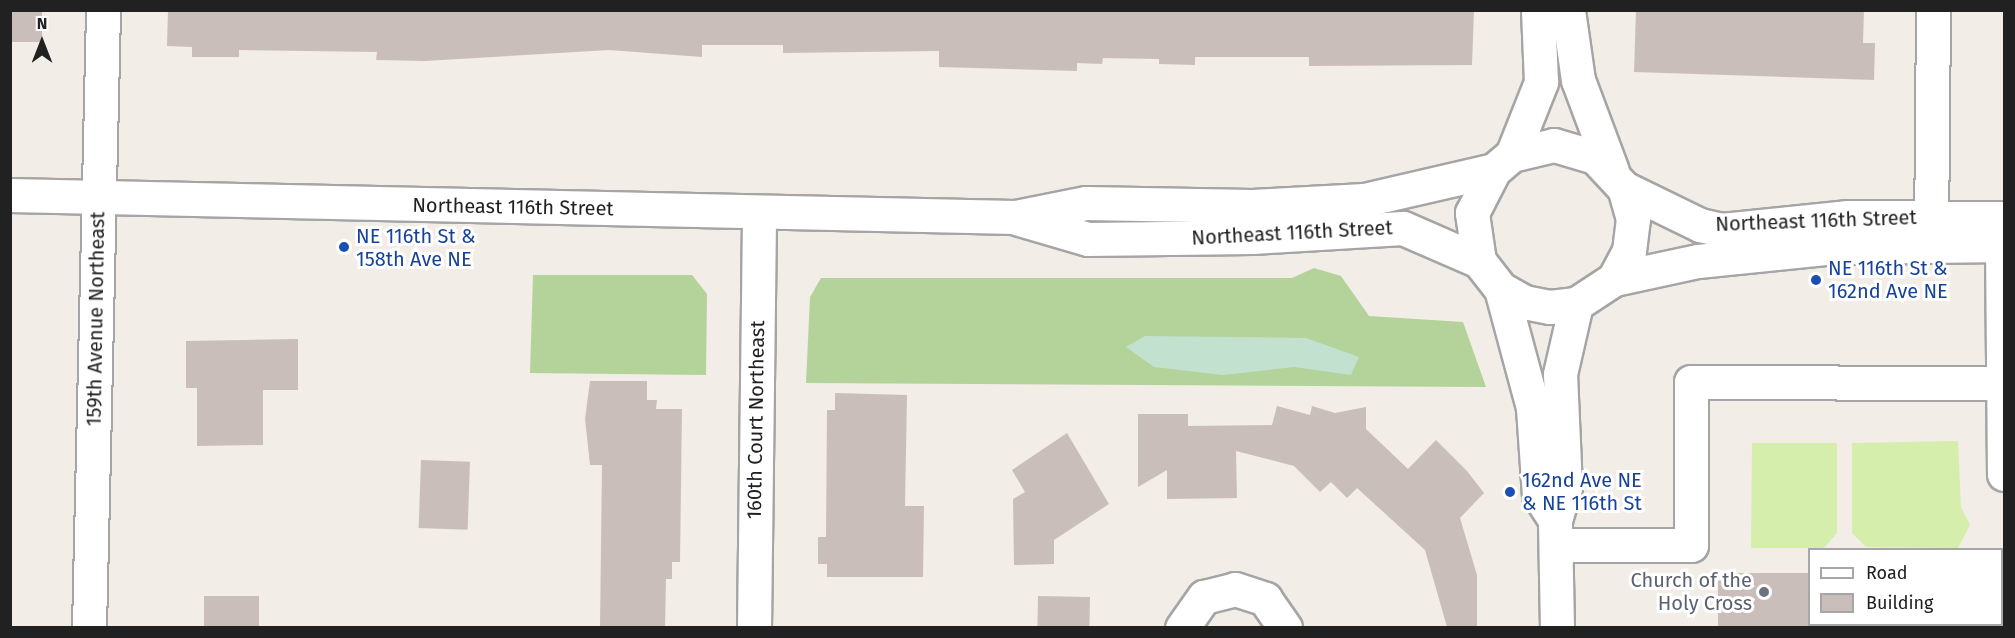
<!DOCTYPE html>
<html>
<head>
<meta charset="utf-8">
<style>
	body { margin:0 }
	#map { position:relative; width:2015px; height:638px; overflow:hidden; background:#f2ede7; font-family:"Fira Sans",sans-serif }
	div>[style] { position:absolute }
	.grass>* { inset:0; background:#d5eeab }
	.forest>* { inset:0; background:#b3d39a }
	.wetland>* { inset:0; background:#c3e1cf }
	.building>* { inset:0; background:#cabeba; transform-origin:0 0 }
	.roads { filter:drop-shadow(2px 0 #a5a5a5) drop-shadow(-2px 0 #a5a5a5) drop-shadow(0 2px #a5a5a5) drop-shadow(0 -2px #a5a5a5) }
	.minor>* { height:33px; margin:-16.5px; padding:0 16.5px; transform-origin:16.5px; border-radius:16.5px; background:#fff }
	.dots>* { width:16px; height:16px; translate:-50% -50%; box-sizing:border-box; border:3px solid #fff; border-radius:50% }
	span { translate:-50% -50%; white-space:nowrap; text-align:center; line-height:1.15; -webkit-text-stroke:6px #fff; paint-order:stroke }
	.street-label { font-size:20px; color:#212121 }
	.transit-label { font-size:20px; color:#164399 }
	.left { translate:0 -50%; text-align:left }
	.worship-label { font-size:20px; color:#5b616d }
	.right { translate:-100% -50%; text-align:right }
	.frame { position:absolute; inset:0; border:12px solid #212121; pointer-events:none }
	.legend { position:absolute; left:1808px; top:548px; width:195px; height:78px; box-sizing:border-box; background:#fff; border:2px solid #a6a6a6; margin:0; padding:8px 10px; list-style:none; font-size:18px; color:#212121 }
	.legend li { display:flex; align-items:center; gap:12px; height:30px }
	.legend b { width:30px; border:2px solid #a6a6a6 }
	.north { position:absolute; left:12px; top:12px; width:60px; height:60px; -webkit-text-stroke:4px #fff; paint-order:stroke; rotate:0deg; font-size:16px; font-weight:700; line-height:24px; text-align:center; color:#212121 }
	.north::after { content:''; display:block; margin:auto; width:21px; height:27px; background:#212121; clip-path:polygon(50% 0,100% 100%,50% 72%,0 100%) }
</style>
</head>
<body>
<div id="map">
	<div class="grass">
		<div style="clip-path:polygon(1958px 441px,1961px 507px,1970px 525px,1958px 548px,1866px 547px,1852px 533px,1852px 443px)"></div>
		<div style="clip-path:polygon(1752px 443px,1837px 443px,1837px 533px,1824px 548px,1751px 548px)"></div>
	</div>
	<div class="forest">
		<div style="clip-path:polygon(1314px 268px,1341px 276px,1369px 316px,1463px 322px,1486px 387px,806px 383px,810px 297px,821px 278px,1292px 278px)"></div>
		<div style="clip-path:polygon(533px 275px,692px 275px,707px 294px,706px 375px,530px 373px)"></div>
	</div>
	<div class="wetland">
		<div style="clip-path:polygon(1145px 336px,1306px 338px,1359px 357px,1351px 375px,1294px 367px,1223px 375px,1154px 367px,1126px 347px)"></div>
	</div>
	<div class="building">
		<div style="left:10px;top:10px;width:32px;height:32px"></div>
		<div style="clip-path:polygon(168px 10px,1474px 10px,1472px 65px,1309px 66px,1309px 57px,1195px 57px,1195px 65px,1159px 64px,1159px 59px,1103px 58px,1102px 64px,1077px 63px,1077px 71px,939px 67px,939px 51px,783px 53px,783px 45px,702px 45px,702px 57px,609px 50px,425px 61px,376px 60px,377px 52px,239px 50px,239px 57px,192px 57px,192px 47px,167px 46px)"></div>
		<div style="clip-path:polygon(1636px 10px,1864px 10px,1863px 43px,1875px 43px,1874px 80px,1634px 72px)"></div>
		<div style="clip-path:polygon(298px 339px,298px 390px,263px 390px,263px 445px,197px 446px,197px 388px,186px 388px,186px 341px)"></div>
		<div style="clip-path:polygon(590px 381px,647px 381px,647px 400px,657px 400px,656px 409px,682px 409px,680px 562px,672px 562px,672px 579px,666px 579px,665px 627px,600px 627px,602px 465px,590px 465px,585px 419px)"></div>
		<div style="clip-path:polygon(835px 393px,907px 395px,905px 506px,924px 506px,923px 577px,827px 577px,827px 564px,818px 564px,818px 537px,826px 537px,827px 410px,835px 410px)"></div>
		<div style="clip-path:polygon(1277px 406px,1310px 415px,1312px 406px,1335px 413px,1366px 407px,1366px 429px,1408px 469px,1436px 440px,1467px 471px,1484px 493px,1460px 518px,1477px 575px,1477px 627px,1447px 627px,1425px 550px,1357px 488px,1347px 498px,1331px 482px,1320px 492px,1294px 466px,1236px 451px,1237px 498px,1167px 499px,1167px 470px,1138px 487px,1138px 414px,1188px 414px,1188px 426px,1272px 425px)"></div>
		<div style="clip-path:polygon(1067px 433px,1109px 504px,1054px 540px,1054px 564px,1014px 565px,1013px 499px,1025px 492px,1012px 470px)"></div>
		<div style="left:421px;top:460px;width:49px;height:68px;rotate:2deg"></div>
		<div style="left:1718px;top:573px;width:91px;height:54px"></div>
		<div style="left:204px;top:596px;width:55px;height:31px"></div>
		<div style="left:1038px;top:596px;width:52px;height:31px;rotate:1deg"></div>
	</div>
	<div class="roads">
		<div class="minor">
			<div style="left:1568px;top:10px;width:71px;rotate:81.9deg"></div>
			<div style="left:1578px;top:80px;width:97px;rotate:69.5deg"></div>
			<div style="left:1512px;top:155px;width:79px;rotate:-68.3deg"></div>
			<div style="left:1541px;top:82px;width:72px;rotate:-92.4deg"></div>
			<div style="left:10px;top:195px;width:1005px;rotate:1.25deg"></div>
			<div style="left:1015px;top:217px;width:72px;rotate:-11.2deg"></div>
			<div style="left:1086px;top:203px;width:166px;rotate:1deg"></div>
			<div style="left:1252px;top:206px;width:112px;rotate:-3.1deg"></div>
			<div style="left:1364px;top:200px;width:133px;rotate:-13deg"></div>
			<div style="left:1494px;top:170px;width:23px;rotate:-40deg"></div>
			<div style="left:1512px;top:155px;width:43px;rotate:-13.4deg"></div>
			<div style="left:1554px;top:145px;width:43px;rotate:16.3deg"></div>
			<div style="left:1595px;top:157px;width:42px;rotate:46.9deg"></div>
			<div style="left:1624px;top:188px;width:85px;rotate:26deg"></div>
			<div style="left:1700px;top:225px;width:23px;rotate:13deg"></div>
			<div style="left:1722px;top:230px;width:127px;rotate:-5.9deg"></div>
			<div style="left:1848px;top:217px;width:156px;rotate:0.4deg"></div>
			<div style="left:1019px;top:219px;width:72px;rotate:16.2deg"></div>
			<div style="left:1088px;top:239px;width:164px;rotate:-0.7deg"></div>
			<div style="left:1252px;top:237px;width:151px;rotate:-3.4deg"></div>
			<div style="left:1403px;top:228px;width:83px;rotate:23.5deg"></div>
			<div style="left:1479px;top:261px;width:36px;rotate:52deg"></div>
			<div style="left:1501px;top:289px;width:26px;rotate:29deg"></div>
			<div style="left:1524px;top:302px;width:26px;rotate:11deg"></div>
			<div style="left:1550px;top:307px;width:26px;rotate:-7deg"></div>
			<div style="left:1576px;top:304px;width:45px;rotate:-33.3deg"></div>
			<div style="left:1614px;top:279px;width:86px;rotate:-12.1deg"></div>
			<div style="left:1698px;top:261px;width:140px;rotate:-5.8deg"></div>
			<div style="left:1837px;top:247px;width:167px;rotate:-0.7deg"></div>
			<div style="left:1931px;top:239px;width:229px;rotate:-89.5deg"></div>
			<div style="left:2002px;top:245px;width:229px;rotate:89.5deg"></div>
			<div style="left:1479px;top:261px;width:49px;rotate:-98.3deg"></div>
			<div style="left:1472px;top:213px;width:48px;rotate:-62.9deg"></div>
			<div style="left:1614px;top:279px;width:32px;rotate:-62deg"></div>
			<div style="left:1629px;top:251px;width:32px;rotate:-83deg"></div>
			<div style="left:1633px;top:219px;width:32px;rotate:-106deg"></div>
			<div style="left:1501px;top:289px;width:123px;rotate:74.9deg"></div>
			<div style="left:1533px;top:408px;width:87px;rotate:86.1deg"></div>
			<div style="left:1539px;top:495px;width:30px;rotate:57deg"></div>
			<div style="left:1556px;top:545px;width:135px"></div>
			<div style="left:1691px;top:545px;width:163px;rotate:-90deg"></div>
			<div style="left:1691px;top:382px;width:313px;rotate:0.2deg"></div>
			<div style="left:89px;top:628px;width:618px;rotate:-88.7deg"></div>
			<div style="left:754px;top:628px;width:415px;rotate:-89.3deg"></div>
			<div style="left:1182px;top:628px;width:38px;rotate:-55deg"></div>
			<div style="left:1204px;top:597px;width:32px;rotate:-14deg"></div>
			<div style="left:1235px;top:589px;width:32px;rotate:18deg"></div>
			<div style="left:1265px;top:599px;width:35px;rotate:55deg"></div>
			<div style="left:1557px;top:628px;width:108px;rotate:-91.1deg"></div>
			<div style="left:1555px;top:520px;width:34px;rotate:-73deg"></div>
			<div style="left:1565px;top:488px;width:114px;rotate:-92.5deg"></div>
			<div style="left:1560px;top:374px;width:72px;rotate:-77.1deg"></div>
		</div>
	</div>
	<div class="dots">
		<div style="left:344px;top:247px;background:#1a4fb4"></div>
		<div style="left:1816px;top:280px;background:#1a4fb4"></div>
		<div style="left:1510px;top:492px;background:#1a4fb4"></div>
		<div style="left:1764px;top:592px;background:#6b7280"></div>
	</div>
	<div class="street-label">
		<span style="left:513px;top:207px;rotate:1deg">Northeast 116th Street</span>
		<span style="left:1816px;top:221px;rotate:-2deg">Northeast 116th Street</span>
		<span style="left:1292px;top:233px;rotate:-3deg">Northeast 116th Street</span>
		<span style="left:96px;top:319px;rotate:-89deg">159th Avenue Northeast</span>
		<span style="left:756px;top:420px;rotate:-89deg">160th Court Northeast</span>
	</div>
	<div class="transit-label">
		<span class="left" style="left:356px;top:248px">NE 116th St &amp;<br>158th Ave NE</span>
		<span class="left" style="left:1828px;top:280px">NE 116th St &amp;<br>162nd Ave NE</span>
		<span class="left" style="left:1522px;top:492px">162nd Ave NE<br>&amp; NE 116th St</span>
	</div>
	<div class="worship-label">
		<span class="right" style="left:1752px;top:592px">Church of the<br>Holy Cross</span>
	</div>
	<div class="frame"></div>
	<ul class="legend">
	<li><b style="height:8px;background:#fff"></b>Road</li>
	<li><b style="height:16px;background:#cabeba"></b>Building</li>
	</ul>
	<div class="north">N</div>
</div>
</body>
</html>
